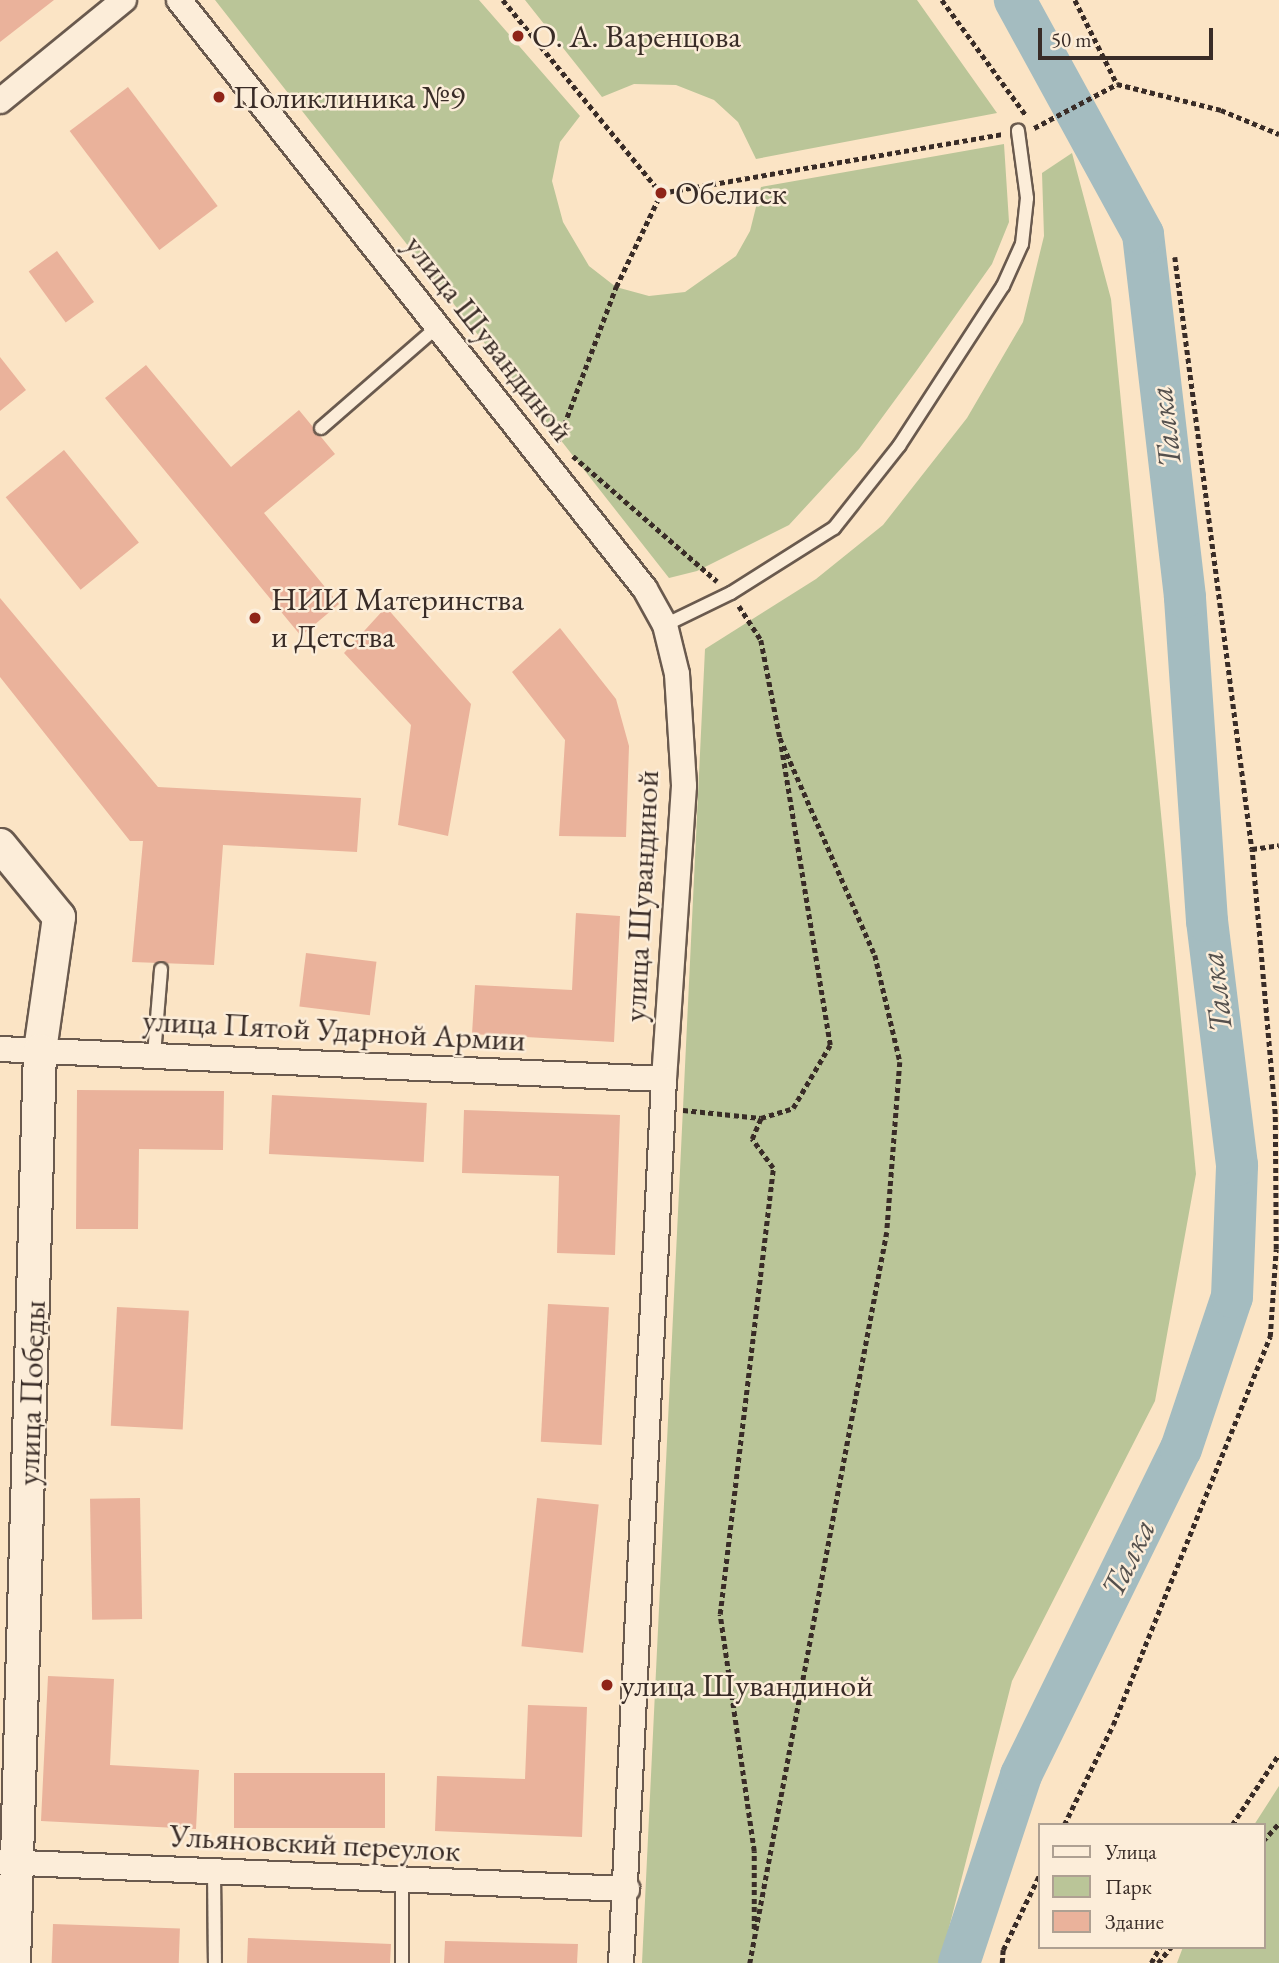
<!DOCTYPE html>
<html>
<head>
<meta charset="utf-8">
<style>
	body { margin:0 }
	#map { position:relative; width:1279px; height:1963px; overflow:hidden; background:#fbe4c5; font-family:"EB Garamond",serif }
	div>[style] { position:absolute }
	.green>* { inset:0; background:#bac598 }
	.river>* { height:42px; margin:-21px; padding:0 21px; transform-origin:21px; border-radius:21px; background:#a4bcc0 }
	.building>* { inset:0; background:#eab29b; transform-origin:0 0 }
	.path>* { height:4.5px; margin-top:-2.25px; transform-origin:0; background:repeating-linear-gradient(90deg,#392c27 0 5px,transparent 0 8.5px) }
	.roads { filter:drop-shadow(2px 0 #6a5a4e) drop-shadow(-2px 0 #6a5a4e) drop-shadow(0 2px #6a5a4e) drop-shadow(0 -2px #6a5a4e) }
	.service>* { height:12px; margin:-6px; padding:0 6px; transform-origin:6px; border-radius:6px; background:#fcedd9 }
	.minor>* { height:24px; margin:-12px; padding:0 12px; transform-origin:12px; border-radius:12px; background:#fcedd9 }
	.tertiary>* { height:32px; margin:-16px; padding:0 16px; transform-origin:16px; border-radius:16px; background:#fcedd9 }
	.dots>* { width:19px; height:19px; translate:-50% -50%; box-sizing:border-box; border:4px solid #fcedd9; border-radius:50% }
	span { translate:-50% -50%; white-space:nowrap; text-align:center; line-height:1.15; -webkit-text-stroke:5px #fcedd9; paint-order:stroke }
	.poi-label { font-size:32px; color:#392c27 }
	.left { translate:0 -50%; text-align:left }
	.street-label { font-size:32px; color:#392c27 }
	.water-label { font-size:33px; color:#54504d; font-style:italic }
	.legend { position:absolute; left:1038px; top:1823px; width:228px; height:126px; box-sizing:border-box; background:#fcedd9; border:2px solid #aea092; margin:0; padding:9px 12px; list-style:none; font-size:21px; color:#392c27 }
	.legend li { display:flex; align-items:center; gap:14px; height:35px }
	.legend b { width:35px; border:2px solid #aea092 }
	.scale { position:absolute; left:1038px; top:28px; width:175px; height:32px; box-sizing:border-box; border:4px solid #392c27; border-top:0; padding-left:9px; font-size:21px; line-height:24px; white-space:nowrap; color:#392c27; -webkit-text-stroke:5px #fcedd9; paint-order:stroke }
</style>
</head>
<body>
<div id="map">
	<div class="green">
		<div style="clip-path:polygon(215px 0,479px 0,580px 116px,560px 142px,552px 181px,563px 222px,589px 266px,616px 287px,649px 296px,685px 292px,736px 256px,750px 231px,761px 187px,1004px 144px,1009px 222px,992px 264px,917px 370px,859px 449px,789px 525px,697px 571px,669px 578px)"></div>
		<div style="clip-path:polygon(525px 0,917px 0,997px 113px,756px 159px,738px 122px,714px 100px,676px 85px,634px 84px,602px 97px)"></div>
		<div style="clip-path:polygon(1072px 153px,1111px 299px,1196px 1174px,1155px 1401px,1012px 1681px,940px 1963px,642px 1963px,705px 649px,816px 579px,883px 525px,967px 418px,1023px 322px,1044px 236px,1042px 173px)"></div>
		<div style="clip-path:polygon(1279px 1786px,1279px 1963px,1177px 1963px,1183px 1947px,1263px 1947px,1263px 1825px,1254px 1825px)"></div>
	</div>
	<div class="river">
		<div style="left:959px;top:1963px;width:198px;rotate:-71.7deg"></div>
		<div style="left:1021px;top:1775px;width:363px;rotate:-63.9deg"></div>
		<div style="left:1181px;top:1449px;width:160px;rotate:-71.5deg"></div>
		<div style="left:1232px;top:1297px;width:132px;rotate:-87.8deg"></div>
		<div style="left:1237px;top:1165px;width:246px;rotate:-97deg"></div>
		<div style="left:1207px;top:921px;width:325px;rotate:-93.9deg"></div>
		<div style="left:1185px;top:597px;width:365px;rotate:-96.6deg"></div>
		<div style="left:1143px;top:234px;width:267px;rotate:-118.7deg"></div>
	</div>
	<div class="building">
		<div style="clip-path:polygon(0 0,54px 0,0 42px)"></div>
		<div style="left:128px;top:87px;width:149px;height:73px;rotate:53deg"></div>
		<div style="left:57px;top:251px;width:63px;height:35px;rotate:54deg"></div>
		<div style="clip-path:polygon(0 357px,26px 390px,0 411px)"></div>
		<div style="clip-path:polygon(146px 365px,231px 467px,299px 410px,335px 454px,264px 513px,339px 604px,301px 636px,105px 398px)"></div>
		<div style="left:64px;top:450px;width:119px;height:75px;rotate:51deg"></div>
		<div style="clip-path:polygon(0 598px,158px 787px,361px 798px,357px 852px,223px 845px,214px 965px,132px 962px,143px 841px,130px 841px,0 677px)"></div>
		<div style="clip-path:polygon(386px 607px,471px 704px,448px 836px,398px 825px,411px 725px,344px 653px)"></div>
		<div style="clip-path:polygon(560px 628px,616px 699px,629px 746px,626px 837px,559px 836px,565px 740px,512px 672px)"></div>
		<div style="clip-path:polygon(576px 913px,620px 916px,614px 1042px,472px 1034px,475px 985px,572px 990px)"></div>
		<div style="left:306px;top:953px;width:71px;height:54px;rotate:7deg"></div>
		<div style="clip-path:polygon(77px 1090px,224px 1091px,223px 1150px,139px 1149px,138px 1229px,76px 1229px)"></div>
		<div style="left:272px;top:1095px;width:155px;height:59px;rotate:3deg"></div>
		<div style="clip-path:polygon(464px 1110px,620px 1115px,615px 1255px,557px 1253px,559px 1176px,462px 1173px)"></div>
		<div style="left:548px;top:1304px;width:61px;height:138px;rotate:3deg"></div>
		<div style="left:117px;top:1307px;width:72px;height:119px;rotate:3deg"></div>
		<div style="left:140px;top:1498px;width:121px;height:50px;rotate:89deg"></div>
		<div style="left:537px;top:1498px;width:62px;height:149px;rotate:6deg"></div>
		<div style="clip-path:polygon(48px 1676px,114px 1679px,110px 1765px,199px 1770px,196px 1829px,41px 1821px)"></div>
		<div style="clip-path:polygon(528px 1705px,587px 1707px,582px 1837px,435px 1831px,437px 1776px,525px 1779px)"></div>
		<div style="left:385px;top:1773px;width:55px;height:151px;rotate:90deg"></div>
		<div style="left:53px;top:1924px;width:127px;height:39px;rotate:2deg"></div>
		<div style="clip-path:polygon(248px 1938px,391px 1944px,390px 1963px,247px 1963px)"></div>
		<div style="clip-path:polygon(445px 1941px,578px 1944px,577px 1963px,444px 1963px)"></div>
	</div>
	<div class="path">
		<div style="left:503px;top:0;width:249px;rotate:50.7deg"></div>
		<div style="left:661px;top:193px;width:346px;rotate:-9.8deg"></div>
		<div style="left:942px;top:0;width:142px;rotate:53.9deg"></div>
		<div style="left:1075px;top:0;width:94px;rotate:63.4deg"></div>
		<div style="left:1117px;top:84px;width:107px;rotate:14deg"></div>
		<div style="left:1221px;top:110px;width:63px;rotate:22.5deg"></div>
		<div style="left:1034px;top:128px;width:94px;rotate:-27.9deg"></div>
		<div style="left:1175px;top:257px;width:597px;rotate:82.59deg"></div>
		<div style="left:558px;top:441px;width:165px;rotate:-69.4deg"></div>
		<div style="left:616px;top:287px;width:104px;rotate:-64.4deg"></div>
		<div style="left:573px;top:456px;width:191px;rotate:41deg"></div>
		<div style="left:739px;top:606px;width:40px;rotate:57.1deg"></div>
		<div style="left:761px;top:640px;width:100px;rotate:79deg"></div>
		<div style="left:780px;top:738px;width:237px;rotate:66.4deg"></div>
		<div style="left:875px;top:955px;width:110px;rotate:76.8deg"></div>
		<div style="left:900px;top:1062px;width:170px;rotate:94.4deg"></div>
		<div style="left:887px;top:1232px;width:744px;rotate:100.61deg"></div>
		<div style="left:683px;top:1110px;width:78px;rotate:5.9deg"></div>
		<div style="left:761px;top:1118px;width:34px;rotate:-17deg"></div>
		<div style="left:793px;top:1108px;width:73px;rotate:-59.6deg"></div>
		<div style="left:830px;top:1045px;width:303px;rotate:-99.3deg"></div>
		<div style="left:1064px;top:1825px;width:111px;rotate:-63.9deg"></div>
		<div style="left:1113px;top:1725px;width:419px;rotate:-68deg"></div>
		<div style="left:1270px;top:1337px;width:88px;rotate:-86.1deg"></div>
		<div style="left:1276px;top:1249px;width:135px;rotate:-90.4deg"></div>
		<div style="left:1275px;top:1114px;width:266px;rotate:-95deg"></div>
		<div style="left:1252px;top:849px;width:27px;rotate:-8deg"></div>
		<div style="left:1232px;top:1825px;width:85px;rotate:-56.5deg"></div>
		<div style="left:1263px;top:1841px;width:24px;rotate:-48deg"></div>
		<div style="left:754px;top:1929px;width:78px;rotate:-90deg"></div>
		<div style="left:754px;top:1851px;width:239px;rotate:-98.2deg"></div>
		<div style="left:720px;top:1614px;width:449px;rotate:-83.2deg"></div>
		<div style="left:773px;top:1168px;width:36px;rotate:-126deg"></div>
		<div style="left:752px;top:1139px;width:23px;rotate:-67deg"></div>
		<div style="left:1002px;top:1963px;width:13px;rotate:-86deg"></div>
		<div style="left:1003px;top:1950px;width:82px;rotate:-64.1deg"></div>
		<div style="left:1151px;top:1963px;width:18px;rotate:-61deg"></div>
		<div style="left:1158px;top:1963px;width:21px;rotate:-51deg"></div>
	</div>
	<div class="roads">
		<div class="service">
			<div style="left:321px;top:428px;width:154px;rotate:-41deg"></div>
			<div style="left:665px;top:625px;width:73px;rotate:-25.9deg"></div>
			<div style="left:731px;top:593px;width:122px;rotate:-32.3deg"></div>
			<div style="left:834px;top:528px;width:105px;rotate:-51.6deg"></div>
			<div style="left:899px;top:446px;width:191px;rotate:-57deg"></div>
			<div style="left:1003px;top:286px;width:46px;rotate:-65.7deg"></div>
			<div style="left:1022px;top:244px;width:46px;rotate:-83.8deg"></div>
			<div style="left:1027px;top:198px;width:68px;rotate:-97.7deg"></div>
			<div style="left:154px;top:1055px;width:86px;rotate:-85.3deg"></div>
			<div style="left:214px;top:1872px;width:91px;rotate:89.4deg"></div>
			<div style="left:402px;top:1881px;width:82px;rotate:90deg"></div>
		</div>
		<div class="minor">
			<div style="left:179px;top:0;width:751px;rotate:51.65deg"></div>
			<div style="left:645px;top:589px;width:41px;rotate:60.9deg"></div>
			<div style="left:665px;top:625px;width:50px;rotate:76.2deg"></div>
			<div style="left:677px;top:674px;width:112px;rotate:86.4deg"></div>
			<div style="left:684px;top:786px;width:294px;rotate:93.9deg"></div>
			<div style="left:664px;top:1079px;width:885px;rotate:92.78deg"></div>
			<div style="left:0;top:101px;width:160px;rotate:-39.2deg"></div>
			<div style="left:0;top:1049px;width:665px;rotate:2.59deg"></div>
			<div style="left:0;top:1862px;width:628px;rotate:2.47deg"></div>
		</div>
		<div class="tertiary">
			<div style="left:0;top:845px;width:93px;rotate:50.7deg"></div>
			<div style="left:59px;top:917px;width:134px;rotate:98.1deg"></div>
			<div style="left:40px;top:1050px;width:913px;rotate:91.63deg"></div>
		</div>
	</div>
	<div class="dots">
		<div style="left:518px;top:36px;background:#8f2418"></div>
		<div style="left:219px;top:97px;background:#8f2418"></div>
		<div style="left:661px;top:193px;background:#8f2418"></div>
		<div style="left:255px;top:618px;background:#8f2418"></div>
		<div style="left:607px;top:1685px;background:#8f2418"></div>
	</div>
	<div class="poi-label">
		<span class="left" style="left:532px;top:36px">О. А. Варенцова</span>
		<span class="left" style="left:233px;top:97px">Поликлиника №9</span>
		<span class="left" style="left:675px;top:193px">Обелиск</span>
		<span class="left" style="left:271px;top:618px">НИИ Материнства<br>и Детства</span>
		<span class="left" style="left:621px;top:1685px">улица Шувандиной</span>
	</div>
	<div class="street-label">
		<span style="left:489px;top:338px;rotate:52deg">улица Шувандиной</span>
		<span style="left:641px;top:896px;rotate:-87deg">улица Шувандиной</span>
		<span style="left:334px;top:1030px;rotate:3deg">улица Пятой Ударной Армии</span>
		<span style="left:31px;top:1393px;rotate:-88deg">улица Победы</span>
		<span style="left:315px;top:1843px;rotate:3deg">Ульяновский переулок</span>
	</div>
	<div class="water-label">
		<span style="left:1165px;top:427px;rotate:-97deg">Талка</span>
		<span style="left:1216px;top:992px;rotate:-97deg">Талка</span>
		<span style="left:1128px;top:1558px;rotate:-64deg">Талка</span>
	</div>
	<ul class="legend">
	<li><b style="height:9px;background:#fcedd9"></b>Улица</li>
	<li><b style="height:19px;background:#bac598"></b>Парк</li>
	<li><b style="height:19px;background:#eab29b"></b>Здание</li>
	</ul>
	<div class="scale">50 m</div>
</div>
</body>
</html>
